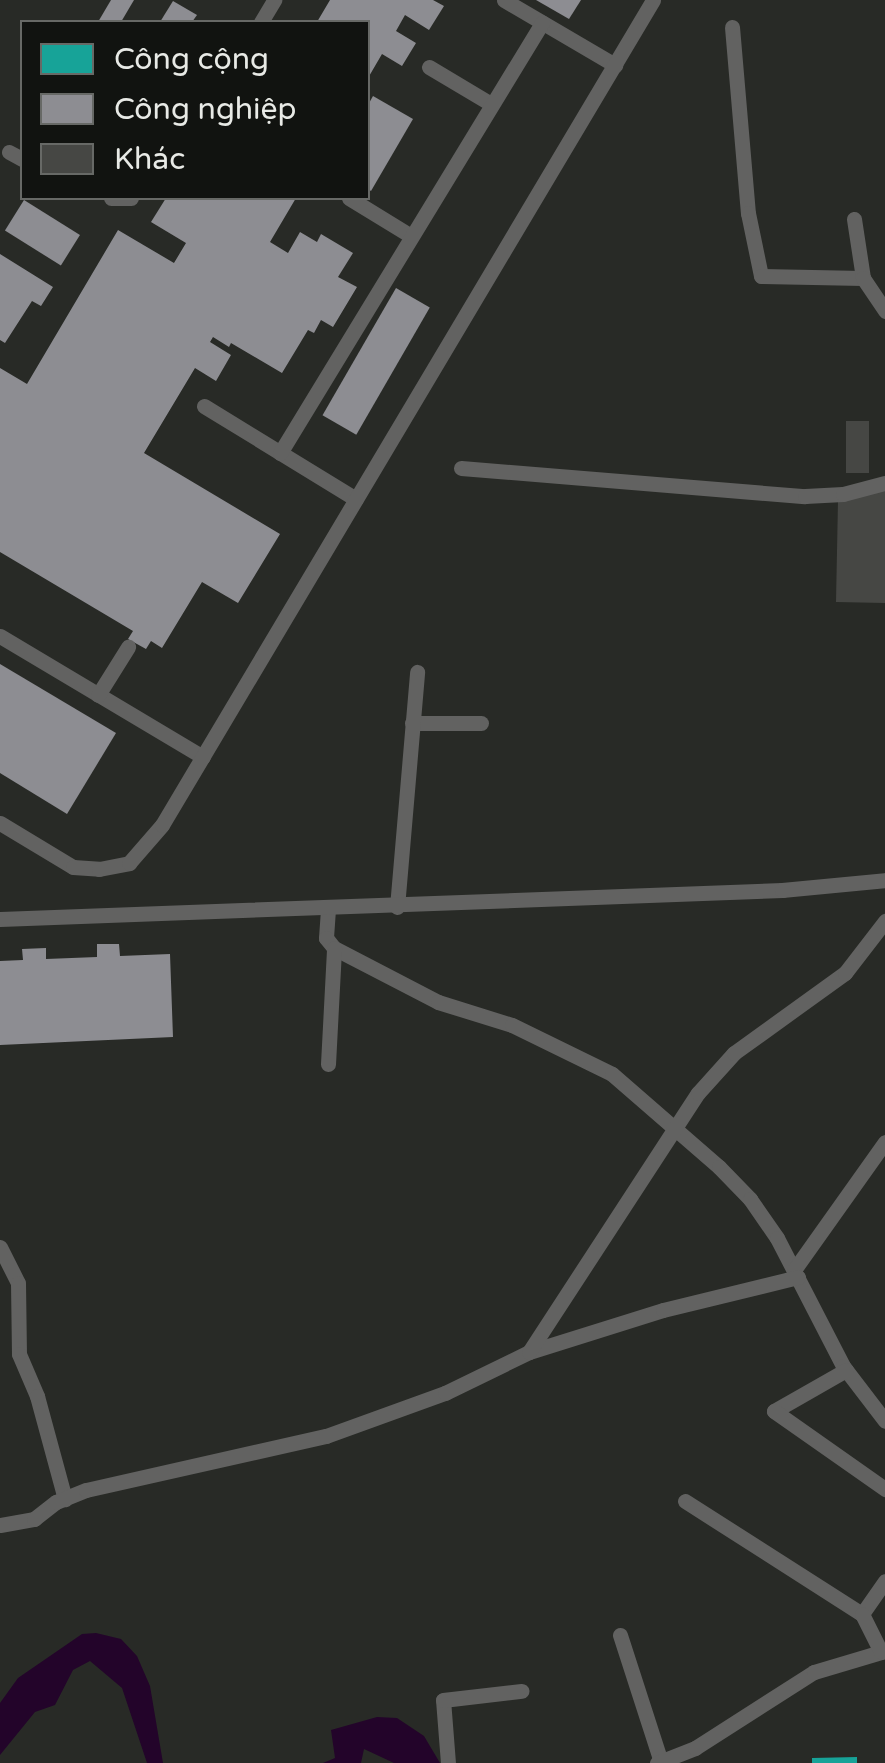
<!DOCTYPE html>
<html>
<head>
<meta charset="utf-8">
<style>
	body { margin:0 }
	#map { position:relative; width:885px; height:1763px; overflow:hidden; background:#282a26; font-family:"Varela Round",sans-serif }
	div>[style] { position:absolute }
	.water>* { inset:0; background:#23042a }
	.public>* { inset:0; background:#17a398 }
	.industry>* { inset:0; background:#8d8d92; transform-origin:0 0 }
	.building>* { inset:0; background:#464744; transform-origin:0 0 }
	.minor>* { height:15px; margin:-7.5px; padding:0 7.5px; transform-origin:7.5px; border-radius:7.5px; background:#626261 }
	span { translate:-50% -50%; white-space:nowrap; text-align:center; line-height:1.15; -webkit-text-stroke:10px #111310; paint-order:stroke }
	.legend { position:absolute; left:20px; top:20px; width:350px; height:180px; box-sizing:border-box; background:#111310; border:2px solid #676966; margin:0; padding:12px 18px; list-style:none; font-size:30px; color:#e8eae6 }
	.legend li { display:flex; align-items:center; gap:20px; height:50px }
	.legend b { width:50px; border:2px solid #676966 }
</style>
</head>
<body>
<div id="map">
	<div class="water">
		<div style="clip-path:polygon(96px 1633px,121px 1639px,137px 1656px,150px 1686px,163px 1763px,147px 1763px,122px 1688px,90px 1661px,73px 1670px,55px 1705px,35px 1712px,0 1755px,0 1703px,18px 1678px,82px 1634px)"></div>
		<div style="clip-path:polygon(377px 1717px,397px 1718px,424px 1736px,440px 1763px,394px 1763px,364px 1749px,361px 1763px,323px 1763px,335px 1758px,331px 1730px)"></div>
	</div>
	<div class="public">
		<div style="clip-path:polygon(857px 1757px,857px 1763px,812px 1763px,812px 1758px)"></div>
	</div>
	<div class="industry">
		<div style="clip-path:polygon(111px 0,134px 0,121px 22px,98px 22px)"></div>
		<div style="clip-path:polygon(330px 0,433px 0,444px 6px,429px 30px,405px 15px,396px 31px,416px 43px,402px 66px,382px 54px,368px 78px,368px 22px,317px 22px)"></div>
		<div style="clip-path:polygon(536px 0,581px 0,569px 19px)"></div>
		<div style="clip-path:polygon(173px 1px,197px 15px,192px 22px,160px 22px)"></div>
		<div style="clip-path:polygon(373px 96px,413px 119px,371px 191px,368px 189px,368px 105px)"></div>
		<div style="clip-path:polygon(166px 198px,296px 198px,270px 242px,288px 253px,300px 232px,317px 242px,321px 234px,353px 253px,338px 277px,357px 287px,333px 327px,321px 320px,314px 333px,308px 330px,282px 373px,231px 343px,229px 347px,213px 337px,210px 342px,231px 355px,216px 381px,195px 368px,144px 453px,280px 534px,238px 603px,202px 582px,162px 648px,151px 641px,146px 649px,128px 639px,133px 631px,0 552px,0 368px,27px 384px,118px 230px,174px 263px,186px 243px,151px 222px)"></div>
		<div style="left:24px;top:200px;width:66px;height:36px;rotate:32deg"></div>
		<div style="clip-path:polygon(0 254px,53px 287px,41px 306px,32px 301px,5px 343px,0 340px)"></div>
		<div style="left:396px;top:288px;width:39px;height:147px;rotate:30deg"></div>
		<div style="clip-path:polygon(0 664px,116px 733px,67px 814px,0 773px)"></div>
		<div style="clip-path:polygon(97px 944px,119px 944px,120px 956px,170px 954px,173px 1037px,0 1045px,0 961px,23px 960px,22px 949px,46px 948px,46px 959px,97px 957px)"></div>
	</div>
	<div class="building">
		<div style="left:846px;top:421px;width:23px;height:52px"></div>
		<div style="clip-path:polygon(885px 489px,885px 603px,836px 602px,838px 501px)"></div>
	</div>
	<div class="minor">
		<div style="left:504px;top:0;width:129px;rotate:30.4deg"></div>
		<div style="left:261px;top:22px;width:26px;rotate:-59deg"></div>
		<div style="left:732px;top:27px;width:187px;rotate:85.1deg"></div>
		<div style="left:748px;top:213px;width:64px;rotate:78.3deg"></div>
		<div style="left:761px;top:276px;width:102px;rotate:1.1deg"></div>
		<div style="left:429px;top:67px;width:72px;rotate:30.8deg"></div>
		<div style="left:9px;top:152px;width:15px;rotate:28deg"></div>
		<div style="left:111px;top:198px;width:20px"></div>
		<div style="left:349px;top:198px;width:73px;rotate:31.5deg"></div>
		<div style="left:854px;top:219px;width:60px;rotate:81.3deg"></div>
		<div style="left:863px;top:278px;width:40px;rotate:56deg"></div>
		<div style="left:204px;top:406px;width:178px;rotate:31.5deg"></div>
		<div style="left:280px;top:453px;width:504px;rotate:-58.65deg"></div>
		<div style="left:461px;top:468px;width:345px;rotate:4.7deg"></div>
		<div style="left:805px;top:496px;width:38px;rotate:-3deg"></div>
		<div style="left:843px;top:494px;width:43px;rotate:-14.7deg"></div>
		<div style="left:0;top:636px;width:236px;rotate:30.8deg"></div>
		<div style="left:98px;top:695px;width:57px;rotate:-58deg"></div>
		<div style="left:412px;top:723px;width:69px"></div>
		<div style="left:0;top:823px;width:85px;rotate:31.1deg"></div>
		<div style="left:73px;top:867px;width:26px;rotate:4deg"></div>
		<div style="left:99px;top:869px;width:31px;rotate:-11deg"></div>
		<div style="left:129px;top:863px;width:50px;rotate:-49deg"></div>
		<div style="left:162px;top:825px;width:960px;rotate:-59.24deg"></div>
		<div style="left:397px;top:907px;width:236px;rotate:-85.1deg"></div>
		<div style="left:328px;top:909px;width:29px;rotate:94deg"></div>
		<div style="left:326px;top:938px;width:13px;rotate:51deg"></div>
		<div style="left:334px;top:948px;width:117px;rotate:27.4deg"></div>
		<div style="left:438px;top:1002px;width:77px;rotate:17.3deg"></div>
		<div style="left:512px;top:1025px;width:111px;rotate:26.1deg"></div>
		<div style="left:612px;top:1074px;width:142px;rotate:41deg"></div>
		<div style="left:719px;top:1167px;width:45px;rotate:45.9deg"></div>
		<div style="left:750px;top:1199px;width:47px;rotate:55.3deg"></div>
		<div style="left:777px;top:1238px;width:144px;rotate:62.7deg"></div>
		<div style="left:843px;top:1366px;width:69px;rotate:52.6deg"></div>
		<div style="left:0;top:919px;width:783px;rotate:-2.12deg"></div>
		<div style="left:782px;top:890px;width:103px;rotate:-5.5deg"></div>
		<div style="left:328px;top:1064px;width:116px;rotate:-87deg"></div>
		<div style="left:0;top:1247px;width:40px;rotate:63.4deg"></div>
		<div style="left:18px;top:1283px;width:71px;rotate:89.2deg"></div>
		<div style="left:19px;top:1354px;width:46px;rotate:66.8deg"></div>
		<div style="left:37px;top:1396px;width:107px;rotate:74.8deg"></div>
		<div style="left:794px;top:1270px;width:157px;rotate:-54.6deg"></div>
		<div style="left:529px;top:1352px;width:140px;rotate:-17.4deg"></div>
		<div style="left:663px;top:1310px;width:139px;rotate:-13.7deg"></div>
		<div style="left:846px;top:1370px;width:83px;rotate:150.3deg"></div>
		<div style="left:774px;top:1411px;width:136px;rotate:35.1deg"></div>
		<div style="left:685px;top:1501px;width:210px;rotate:32.6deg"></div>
		<div style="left:862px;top:1614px;width:40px;rotate:-55.1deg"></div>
		<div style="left:0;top:1525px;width:35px;rotate:-10deg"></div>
		<div style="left:34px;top:1519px;width:28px;rotate:-38deg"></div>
		<div style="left:56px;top:1502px;width:32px;rotate:-22deg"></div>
		<div style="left:86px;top:1490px;width:246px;rotate:-12.7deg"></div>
		<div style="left:326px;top:1436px;width:127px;rotate:-19.9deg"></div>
		<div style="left:445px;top:1393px;width:93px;rotate:-26deg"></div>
		<div style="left:529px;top:1352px;width:309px;rotate:-56.9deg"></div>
		<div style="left:698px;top:1093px;width:54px;rotate:-48deg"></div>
		<div style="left:734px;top:1053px;width:137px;rotate:-35.8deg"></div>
		<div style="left:845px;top:973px;width:66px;rotate:-52.4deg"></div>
		<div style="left:620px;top:1635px;width:133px;rotate:72.1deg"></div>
		<div style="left:448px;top:1763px;width:63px;rotate:-94.5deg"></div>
		<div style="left:443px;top:1700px;width:79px;rotate:-6.6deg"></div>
		<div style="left:657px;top:1763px;width:41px;rotate:-21.5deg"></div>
		<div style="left:695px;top:1748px;width:141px;rotate:-32.6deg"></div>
		<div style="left:814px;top:1672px;width:70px;rotate:-16.6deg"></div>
		<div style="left:881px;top:1652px;width:42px;rotate:-116.6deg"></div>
	</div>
	<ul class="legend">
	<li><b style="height:28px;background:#17a398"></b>Công cộng</li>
	<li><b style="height:28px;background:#8d8d92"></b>Công nghiệp</li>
	<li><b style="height:28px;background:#464744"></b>Khác</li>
	</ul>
</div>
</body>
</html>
